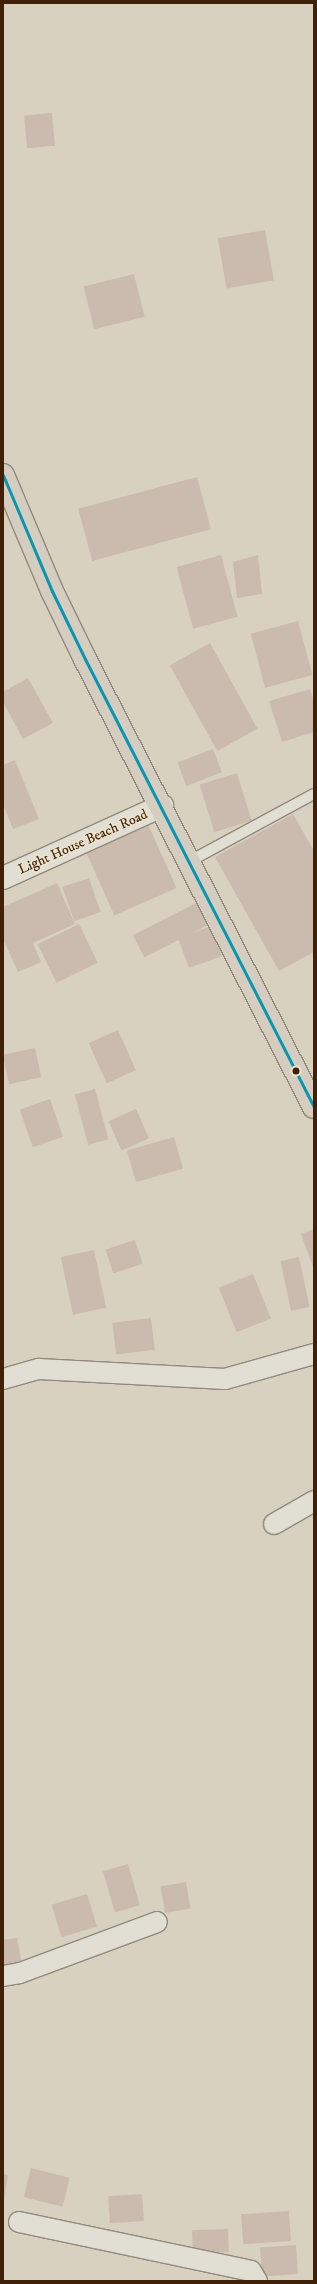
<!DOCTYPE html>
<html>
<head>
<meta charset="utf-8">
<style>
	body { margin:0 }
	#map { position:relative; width:317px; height:2284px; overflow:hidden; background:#d8d1c0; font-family:"IM FELL DW Pica",serif }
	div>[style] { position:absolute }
	.building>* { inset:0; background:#cbbbaf; transform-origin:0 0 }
	.roads { filter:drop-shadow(1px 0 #91897c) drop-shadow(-1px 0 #91897c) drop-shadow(0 1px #91897c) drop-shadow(0 -1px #91897c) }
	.lane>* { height:10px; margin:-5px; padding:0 5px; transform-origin:5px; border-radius:5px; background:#e1ded4 }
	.street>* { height:20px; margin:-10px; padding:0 10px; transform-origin:10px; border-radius:10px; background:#e1ded4 }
	.secondary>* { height:22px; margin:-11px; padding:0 11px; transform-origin:11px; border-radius:11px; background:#e1ded4 }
	.primary>* { height:22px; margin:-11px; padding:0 11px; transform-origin:11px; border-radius:11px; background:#d5cec0 }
	.bus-1>* { height:3px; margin:-1.5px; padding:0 1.5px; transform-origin:1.5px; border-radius:1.5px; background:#0a95b0 }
	.dots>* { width:11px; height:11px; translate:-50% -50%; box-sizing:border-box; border:2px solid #ece4cf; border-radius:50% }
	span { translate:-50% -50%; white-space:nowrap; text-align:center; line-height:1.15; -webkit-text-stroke:3px #ece4cf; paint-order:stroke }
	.street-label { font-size:14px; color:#402108 }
	.frame { position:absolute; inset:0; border:4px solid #402108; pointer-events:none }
</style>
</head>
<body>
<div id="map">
	<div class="building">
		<div style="left:52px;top:113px;width:33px;height:28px;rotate:85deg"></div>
		<div style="left:265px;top:230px;width:51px;height:48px;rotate:80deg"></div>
		<div style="left:134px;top:274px;width:44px;height:52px;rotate:76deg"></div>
		<div style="left:197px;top:477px;width:54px;height:123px;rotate:75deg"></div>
		<div style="left:221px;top:555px;width:64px;height:46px;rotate:75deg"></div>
		<div style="clip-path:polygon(258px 555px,262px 594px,237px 598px,233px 562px)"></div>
		<div style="left:298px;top:621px;width:56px;height:49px;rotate:75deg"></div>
		<div style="left:210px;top:643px;width:98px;height:46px;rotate:61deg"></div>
		<div style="clip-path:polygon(28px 678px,53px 723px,23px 739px,3px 702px,3px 692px)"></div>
		<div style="clip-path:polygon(310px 689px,314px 702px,314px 732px,282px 742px,269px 701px)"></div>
		<div style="left:213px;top:749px;width:25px;height:38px;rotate:69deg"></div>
		<div style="clip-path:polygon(15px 760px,39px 819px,13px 829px,3px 804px,3px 765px)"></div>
		<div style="left:237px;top:773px;width:50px;height:39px;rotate:73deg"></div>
		<div style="clip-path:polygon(293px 814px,314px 851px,314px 952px,279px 971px,215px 857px)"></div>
		<div style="left:148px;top:824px;width:70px;height:68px;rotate:66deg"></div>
		<div style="left:89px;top:878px;width:36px;height:28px;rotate:71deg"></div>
		<div style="clip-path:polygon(57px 883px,75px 924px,33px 943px,41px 962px,18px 972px,3px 939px,3px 907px)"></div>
		<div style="left:198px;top:902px;width:25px;height:73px;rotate:63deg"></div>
		<div style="left:79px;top:924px;width:43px;height:46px;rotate:64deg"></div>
		<div style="left:211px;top:926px;width:32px;height:35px;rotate:70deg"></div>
		<div style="left:118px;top:1030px;width:44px;height:32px;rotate:66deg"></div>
		<div style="left:35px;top:1048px;width:30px;height:33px;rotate:78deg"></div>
		<div style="left:95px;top:1089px;width:52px;height:21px;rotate:75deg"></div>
		<div style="left:50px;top:1099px;width:40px;height:32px;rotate:71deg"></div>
		<div style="left:136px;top:1109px;width:32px;height:30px;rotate:66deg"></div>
		<div style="left:174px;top:1137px;width:33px;height:49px;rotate:74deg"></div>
		<div style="clip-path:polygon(314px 1229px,314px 1270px,301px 1234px)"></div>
		<div style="left:135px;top:1240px;width:25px;height:31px;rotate:72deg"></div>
		<div style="left:94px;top:1250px;width:59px;height:34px;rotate:78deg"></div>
		<div style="left:299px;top:1257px;width:51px;height:19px;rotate:78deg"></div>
		<div style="left:253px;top:1274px;width:48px;height:37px;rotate:68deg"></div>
		<div style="left:151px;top:1318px;width:32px;height:39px;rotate:83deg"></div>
		<div style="left:128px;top:1864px;width:43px;height:26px;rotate:74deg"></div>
		<div style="left:186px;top:1882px;width:27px;height:26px;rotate:80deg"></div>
		<div style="left:87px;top:1894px;width:34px;height:37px;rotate:73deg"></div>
		<div style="clip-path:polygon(17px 1938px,22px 1965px,3px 1969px,3px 1940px)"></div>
		<div style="left:31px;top:2168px;width:40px;height:30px;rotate:14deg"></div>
		<div style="clip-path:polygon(3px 2174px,8px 2175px,4px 2201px,3px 2201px)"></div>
		<div style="left:142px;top:2194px;width:27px;height:34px;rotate:86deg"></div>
		<div style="left:289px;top:2211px;width:30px;height:48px;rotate:86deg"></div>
		<div style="left:228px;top:2229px;width:23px;height:36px;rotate:88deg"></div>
		<div style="left:296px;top:2245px;width:29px;height:36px;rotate:86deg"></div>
	</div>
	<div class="roads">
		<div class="lane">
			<div style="left:190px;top:861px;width:141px;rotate:-28.4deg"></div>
		</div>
		<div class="street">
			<div style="left:3px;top:1379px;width:37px;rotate:-16deg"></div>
			<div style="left:39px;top:1369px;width:186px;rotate:3.1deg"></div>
			<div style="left:225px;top:1379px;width:92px;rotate:-15.7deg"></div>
			<div style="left:274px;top:1524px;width:46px;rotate:-29.9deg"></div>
			<div style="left:3px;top:1976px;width:17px;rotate:-10deg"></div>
			<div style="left:20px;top:1973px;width:146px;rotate:-20.4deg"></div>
			<div style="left:19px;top:2222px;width:237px;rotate:11.9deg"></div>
			<div style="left:251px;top:2271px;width:12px;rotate:59deg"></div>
		</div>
		<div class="secondary">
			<div style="left:3px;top:878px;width:175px;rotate:-24.4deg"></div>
		</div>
		<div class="primary">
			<div style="left:3px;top:475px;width:126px;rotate:67.1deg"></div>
			<div style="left:52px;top:591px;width:76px;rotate:64.1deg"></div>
			<div style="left:85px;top:659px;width:503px;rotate:62.93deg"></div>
		</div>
	</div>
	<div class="bus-1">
		<div style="left:3px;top:475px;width:126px;rotate:67.1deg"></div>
		<div style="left:52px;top:591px;width:76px;rotate:64.1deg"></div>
		<div style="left:85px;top:659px;width:503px;rotate:62.93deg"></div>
	</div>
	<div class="dots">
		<div style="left:296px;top:1071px;background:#402108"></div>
	</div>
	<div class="street-label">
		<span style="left:83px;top:842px;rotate:-24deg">Light House Beach Road</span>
	</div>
	<div class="frame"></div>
</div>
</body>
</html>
